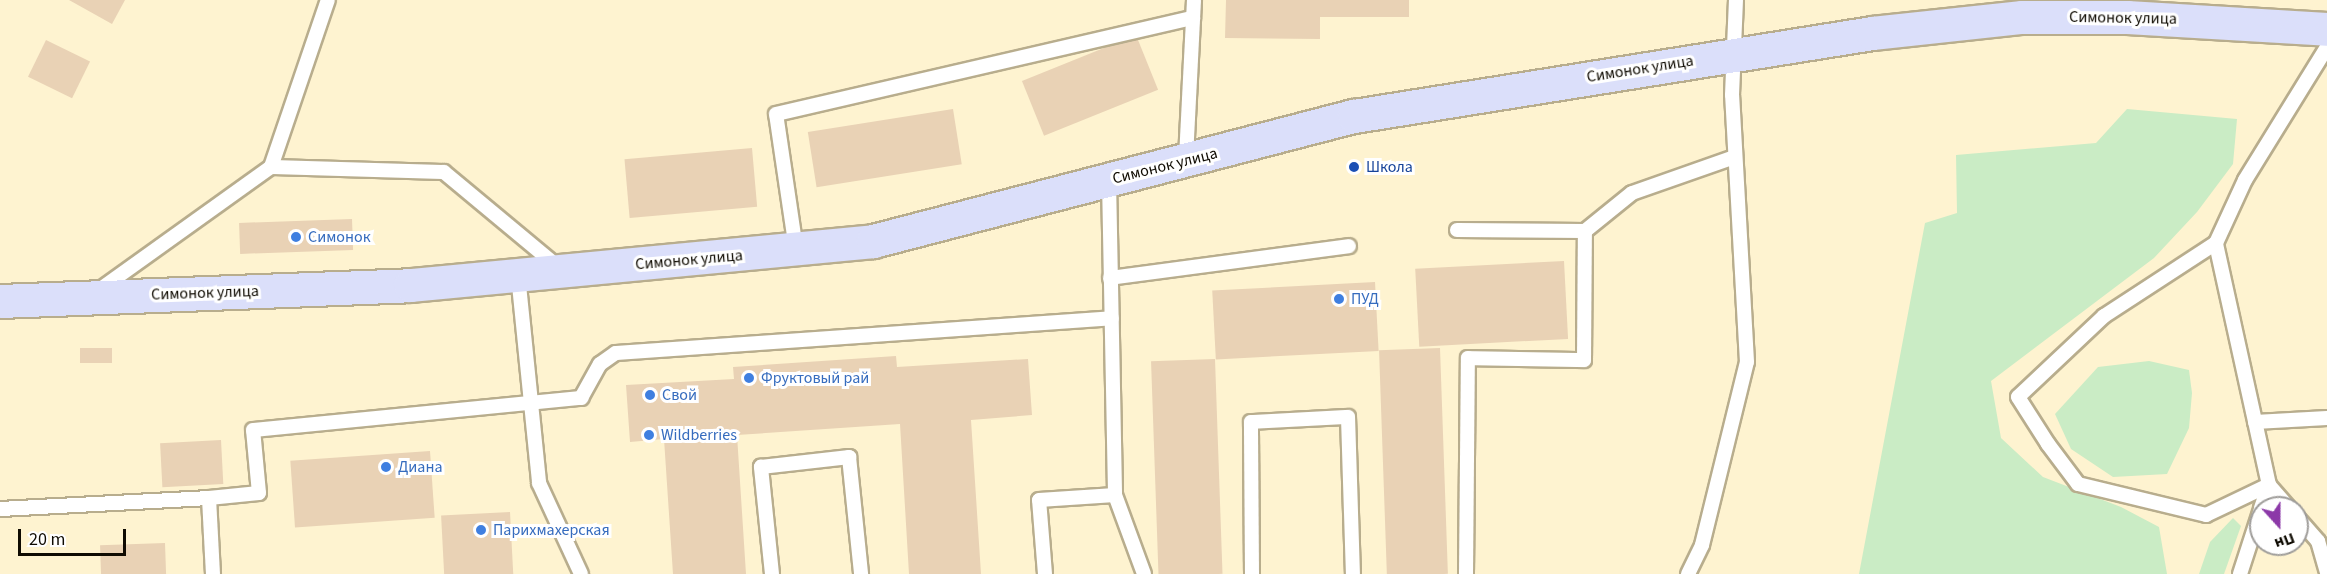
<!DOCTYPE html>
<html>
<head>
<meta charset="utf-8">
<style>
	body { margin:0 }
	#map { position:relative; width:2327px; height:574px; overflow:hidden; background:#fef3d0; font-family:"Source Sans 3",sans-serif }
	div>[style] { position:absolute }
	.green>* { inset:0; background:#caecc5 }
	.building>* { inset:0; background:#e9d2b5; transform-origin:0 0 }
	.roads { filter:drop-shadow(2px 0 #b8ad8d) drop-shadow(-2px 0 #b8ad8d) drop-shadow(0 2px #b8ad8d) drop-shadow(0 -2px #b8ad8d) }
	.lane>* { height:14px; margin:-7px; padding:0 7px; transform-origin:7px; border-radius:7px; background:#fff }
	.secondary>* { height:33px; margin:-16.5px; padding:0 16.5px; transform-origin:16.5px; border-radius:16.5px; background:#dbdffa }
	.dots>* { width:16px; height:16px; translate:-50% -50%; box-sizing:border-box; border:3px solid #fff; border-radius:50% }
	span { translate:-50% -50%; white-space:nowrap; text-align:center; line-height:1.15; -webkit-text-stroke:6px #fff; paint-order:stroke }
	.street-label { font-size:16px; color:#0f0b02 }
	.transit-label { font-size:16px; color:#164399 }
	.left { translate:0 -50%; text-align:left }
	.shop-label { font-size:16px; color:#366cbe }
	.north { position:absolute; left:2249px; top:496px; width:60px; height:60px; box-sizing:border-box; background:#fff; border:2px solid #9f9d9a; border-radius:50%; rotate:159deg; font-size:16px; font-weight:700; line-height:24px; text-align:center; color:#0f0b02 }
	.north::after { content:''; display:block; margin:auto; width:21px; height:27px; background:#8c39a8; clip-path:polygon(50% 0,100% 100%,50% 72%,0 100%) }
	.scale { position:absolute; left:18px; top:529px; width:108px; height:27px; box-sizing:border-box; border:3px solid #0f0b02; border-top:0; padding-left:8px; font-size:18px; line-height:21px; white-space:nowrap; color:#0f0b02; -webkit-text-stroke:4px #fff; paint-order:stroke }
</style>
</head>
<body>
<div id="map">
	<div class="green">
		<div style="clip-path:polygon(2127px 109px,2237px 119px,2233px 164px,2197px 212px,2154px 258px,1991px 381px,2001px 438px,2043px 477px,2121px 507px,2159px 527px,2167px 574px,1859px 574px,1925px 223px,1957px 213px,1956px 155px,2096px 143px)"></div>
		<div style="clip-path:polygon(2149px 361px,2189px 370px,2192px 393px,2189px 428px,2167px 474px,2113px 477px,2071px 449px,2055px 414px,2098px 367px)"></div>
		<div style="clip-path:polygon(2233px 518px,2241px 526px,2224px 574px,2199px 574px,2210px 542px)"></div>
	</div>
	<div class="building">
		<div style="clip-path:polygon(69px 0,125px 0,112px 24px)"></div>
		<div style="clip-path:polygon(1226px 0,1409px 0,1409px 17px,1320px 17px,1320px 39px,1225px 38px)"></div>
		<div style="left:1136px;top:35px;width:59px;height:123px;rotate:68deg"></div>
		<div style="left:46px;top:40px;width:49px;height:41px;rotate:26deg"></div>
		<div style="left:953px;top:109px;width:56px;height:147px;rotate:81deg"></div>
		<div style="left:752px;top:148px;width:59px;height:128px;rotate:85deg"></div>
		<div style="left:352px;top:219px;width:31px;height:113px;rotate:88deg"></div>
		<div style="left:1564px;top:261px;width:78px;height:149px;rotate:87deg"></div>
		<div style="left:1375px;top:282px;width:69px;height:163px;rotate:87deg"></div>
		<div style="left:80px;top:348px;width:32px;height:15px"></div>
		<div style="left:1440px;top:348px;width:226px;height:61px;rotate:88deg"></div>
		<div style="clip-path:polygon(896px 356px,897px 367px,1028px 359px,1032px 415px,971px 420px,981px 574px,909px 574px,900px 424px,737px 435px,746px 574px,673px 574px,664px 439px,630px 442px,626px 385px,734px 379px,733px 367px)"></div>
		<div style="left:1215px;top:359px;width:215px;height:64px;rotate:88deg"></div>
		<div style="left:221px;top:440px;width:44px;height:61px;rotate:87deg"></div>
		<div style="left:430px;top:451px;width:67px;height:140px;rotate:86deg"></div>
		<div style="left:510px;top:512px;width:62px;height:69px;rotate:87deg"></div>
		<div style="left:165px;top:543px;width:31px;height:65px;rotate:88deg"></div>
	</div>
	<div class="roads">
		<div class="lane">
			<div style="left:1186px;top:158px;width:158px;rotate:-87.1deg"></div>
			<div style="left:271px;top:167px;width:173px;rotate:1.7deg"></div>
			<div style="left:444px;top:172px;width:148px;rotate:39.8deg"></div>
			<div style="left:1109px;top:180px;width:315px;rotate:88.9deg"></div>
			<div style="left:1115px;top:495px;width:84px;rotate:69.8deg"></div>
			<div style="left:1457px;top:230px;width:128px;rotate:0.4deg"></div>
			<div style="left:1585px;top:231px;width:60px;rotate:-39deg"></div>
			<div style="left:1632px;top:193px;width:109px;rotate:-19.3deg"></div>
			<div style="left:2216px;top:243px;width:134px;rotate:146.9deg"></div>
			<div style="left:2104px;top:316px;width:118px;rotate:136.7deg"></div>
			<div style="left:2018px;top:397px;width:56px;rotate:57.4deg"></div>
			<div style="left:2048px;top:444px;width:50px;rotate:53.1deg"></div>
			<div style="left:2078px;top:484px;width:132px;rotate:13.6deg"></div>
			<div style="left:2206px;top:515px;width:70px;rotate:-25.5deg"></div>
			<div style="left:2269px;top:485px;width:30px;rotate:49deg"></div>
			<div style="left:796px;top:249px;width:136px;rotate:-98.4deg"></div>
			<div style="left:776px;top:114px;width:428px;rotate:-13deg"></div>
			<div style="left:518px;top:275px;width:209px;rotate:84.2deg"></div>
			<div style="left:539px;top:483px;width:100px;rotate:65.2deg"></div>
			<div style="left:1110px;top:278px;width:241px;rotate:-7.6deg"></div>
			<div style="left:99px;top:290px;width:211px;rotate:-35.6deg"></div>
			<div style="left:271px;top:167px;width:176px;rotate:-71.2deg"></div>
			<div style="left:2255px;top:422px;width:72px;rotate:-3.2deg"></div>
			<div style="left:209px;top:498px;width:50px;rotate:-5.7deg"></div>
			<div style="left:259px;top:493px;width:63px;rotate:-95.4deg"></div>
			<div style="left:253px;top:430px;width:330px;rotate:-5.6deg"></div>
			<div style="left:581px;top:398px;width:39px;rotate:-61deg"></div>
			<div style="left:600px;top:364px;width:19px;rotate:-35deg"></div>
			<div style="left:616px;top:353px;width:497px;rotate:-4deg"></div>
			<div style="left:2261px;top:508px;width:24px;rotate:-71deg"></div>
			<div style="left:2269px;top:485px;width:248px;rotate:-102.4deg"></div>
			<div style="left:2216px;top:243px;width:69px;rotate:-65.3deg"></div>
			<div style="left:2245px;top:180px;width:156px;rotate:-58.3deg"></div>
			<div style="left:0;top:509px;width:209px;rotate:-3deg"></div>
			<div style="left:209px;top:498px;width:76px;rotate:87deg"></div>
			<div style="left:2297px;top:517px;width:32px;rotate:49deg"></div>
			<div style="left:2318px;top:541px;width:33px;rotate:74deg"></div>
			<div style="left:772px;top:574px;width:108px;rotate:-95.9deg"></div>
			<div style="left:761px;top:467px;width:89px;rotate:-6.5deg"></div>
			<div style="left:849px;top:457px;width:118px;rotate:84.1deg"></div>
			<div style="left:1045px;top:574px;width:74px;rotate:-94.6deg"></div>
			<div style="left:1039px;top:500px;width:76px;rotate:-3.8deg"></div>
			<div style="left:1252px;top:574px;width:152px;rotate:-90.4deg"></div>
			<div style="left:1251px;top:422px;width:97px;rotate:-3deg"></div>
			<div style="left:1348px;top:417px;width:157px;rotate:88.2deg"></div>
			<div style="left:1466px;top:574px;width:216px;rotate:-89.5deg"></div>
			<div style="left:1468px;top:358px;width:116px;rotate:1deg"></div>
			<div style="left:1584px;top:360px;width:129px;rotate:-89.6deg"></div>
			<div style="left:1688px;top:574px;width:32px;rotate:-64deg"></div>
			<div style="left:1702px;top:545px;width:188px;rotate:-76.2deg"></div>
			<div style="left:1747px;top:362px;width:267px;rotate:-93.2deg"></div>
			<div style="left:1732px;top:95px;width:95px;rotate:-87.6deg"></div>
			<div style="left:2240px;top:574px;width:68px;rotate:-72.1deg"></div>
		</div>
		<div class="secondary">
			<div style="left:0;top:301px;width:410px;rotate:-2.2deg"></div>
			<div style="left:410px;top:285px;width:465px;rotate:-5.4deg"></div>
			<div style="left:873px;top:241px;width:497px;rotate:-14.6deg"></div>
			<div style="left:1354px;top:116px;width:525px;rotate:-9.1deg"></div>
			<div style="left:1872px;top:33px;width:151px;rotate:-6.1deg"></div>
			<div style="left:2022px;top:17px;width:105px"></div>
			<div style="left:2127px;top:17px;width:200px;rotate:3.4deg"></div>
		</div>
	</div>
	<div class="dots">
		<div style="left:1354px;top:167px;background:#1a4fb4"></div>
		<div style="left:296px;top:237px;background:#3f7fe0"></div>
		<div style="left:1339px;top:299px;background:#3f7fe0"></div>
		<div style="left:749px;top:378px;background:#3f7fe0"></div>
		<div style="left:650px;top:395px;background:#3f7fe0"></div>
		<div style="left:649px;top:435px;background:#3f7fe0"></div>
		<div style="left:386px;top:467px;background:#3f7fe0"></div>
		<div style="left:481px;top:530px;background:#3f7fe0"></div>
	</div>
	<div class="street-label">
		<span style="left:2123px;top:18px;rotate:1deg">Симонок улица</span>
		<span style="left:1640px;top:69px;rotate:-9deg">Симонок улица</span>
		<span style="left:1165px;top:166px;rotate:-14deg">Симонок улица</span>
		<span style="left:689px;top:260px;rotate:-5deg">Симонок улица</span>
		<span style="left:205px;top:293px;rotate:-2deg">Симонок улица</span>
	</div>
	<div class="transit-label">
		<span class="left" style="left:1366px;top:167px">Школа</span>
	</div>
	<div class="shop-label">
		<span class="left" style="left:308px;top:237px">Симонок</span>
		<span class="left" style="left:1351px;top:299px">ПУД</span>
		<span class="left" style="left:761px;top:378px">Фруктовый рай</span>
		<span class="left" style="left:662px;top:395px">Свой</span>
		<span class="left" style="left:661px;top:435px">Wildberries</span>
		<span class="left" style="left:398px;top:467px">Диана</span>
		<span class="left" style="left:493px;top:530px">Парихмахерская</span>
	</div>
	<div class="north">Пн</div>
	<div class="scale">20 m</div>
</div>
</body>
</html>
